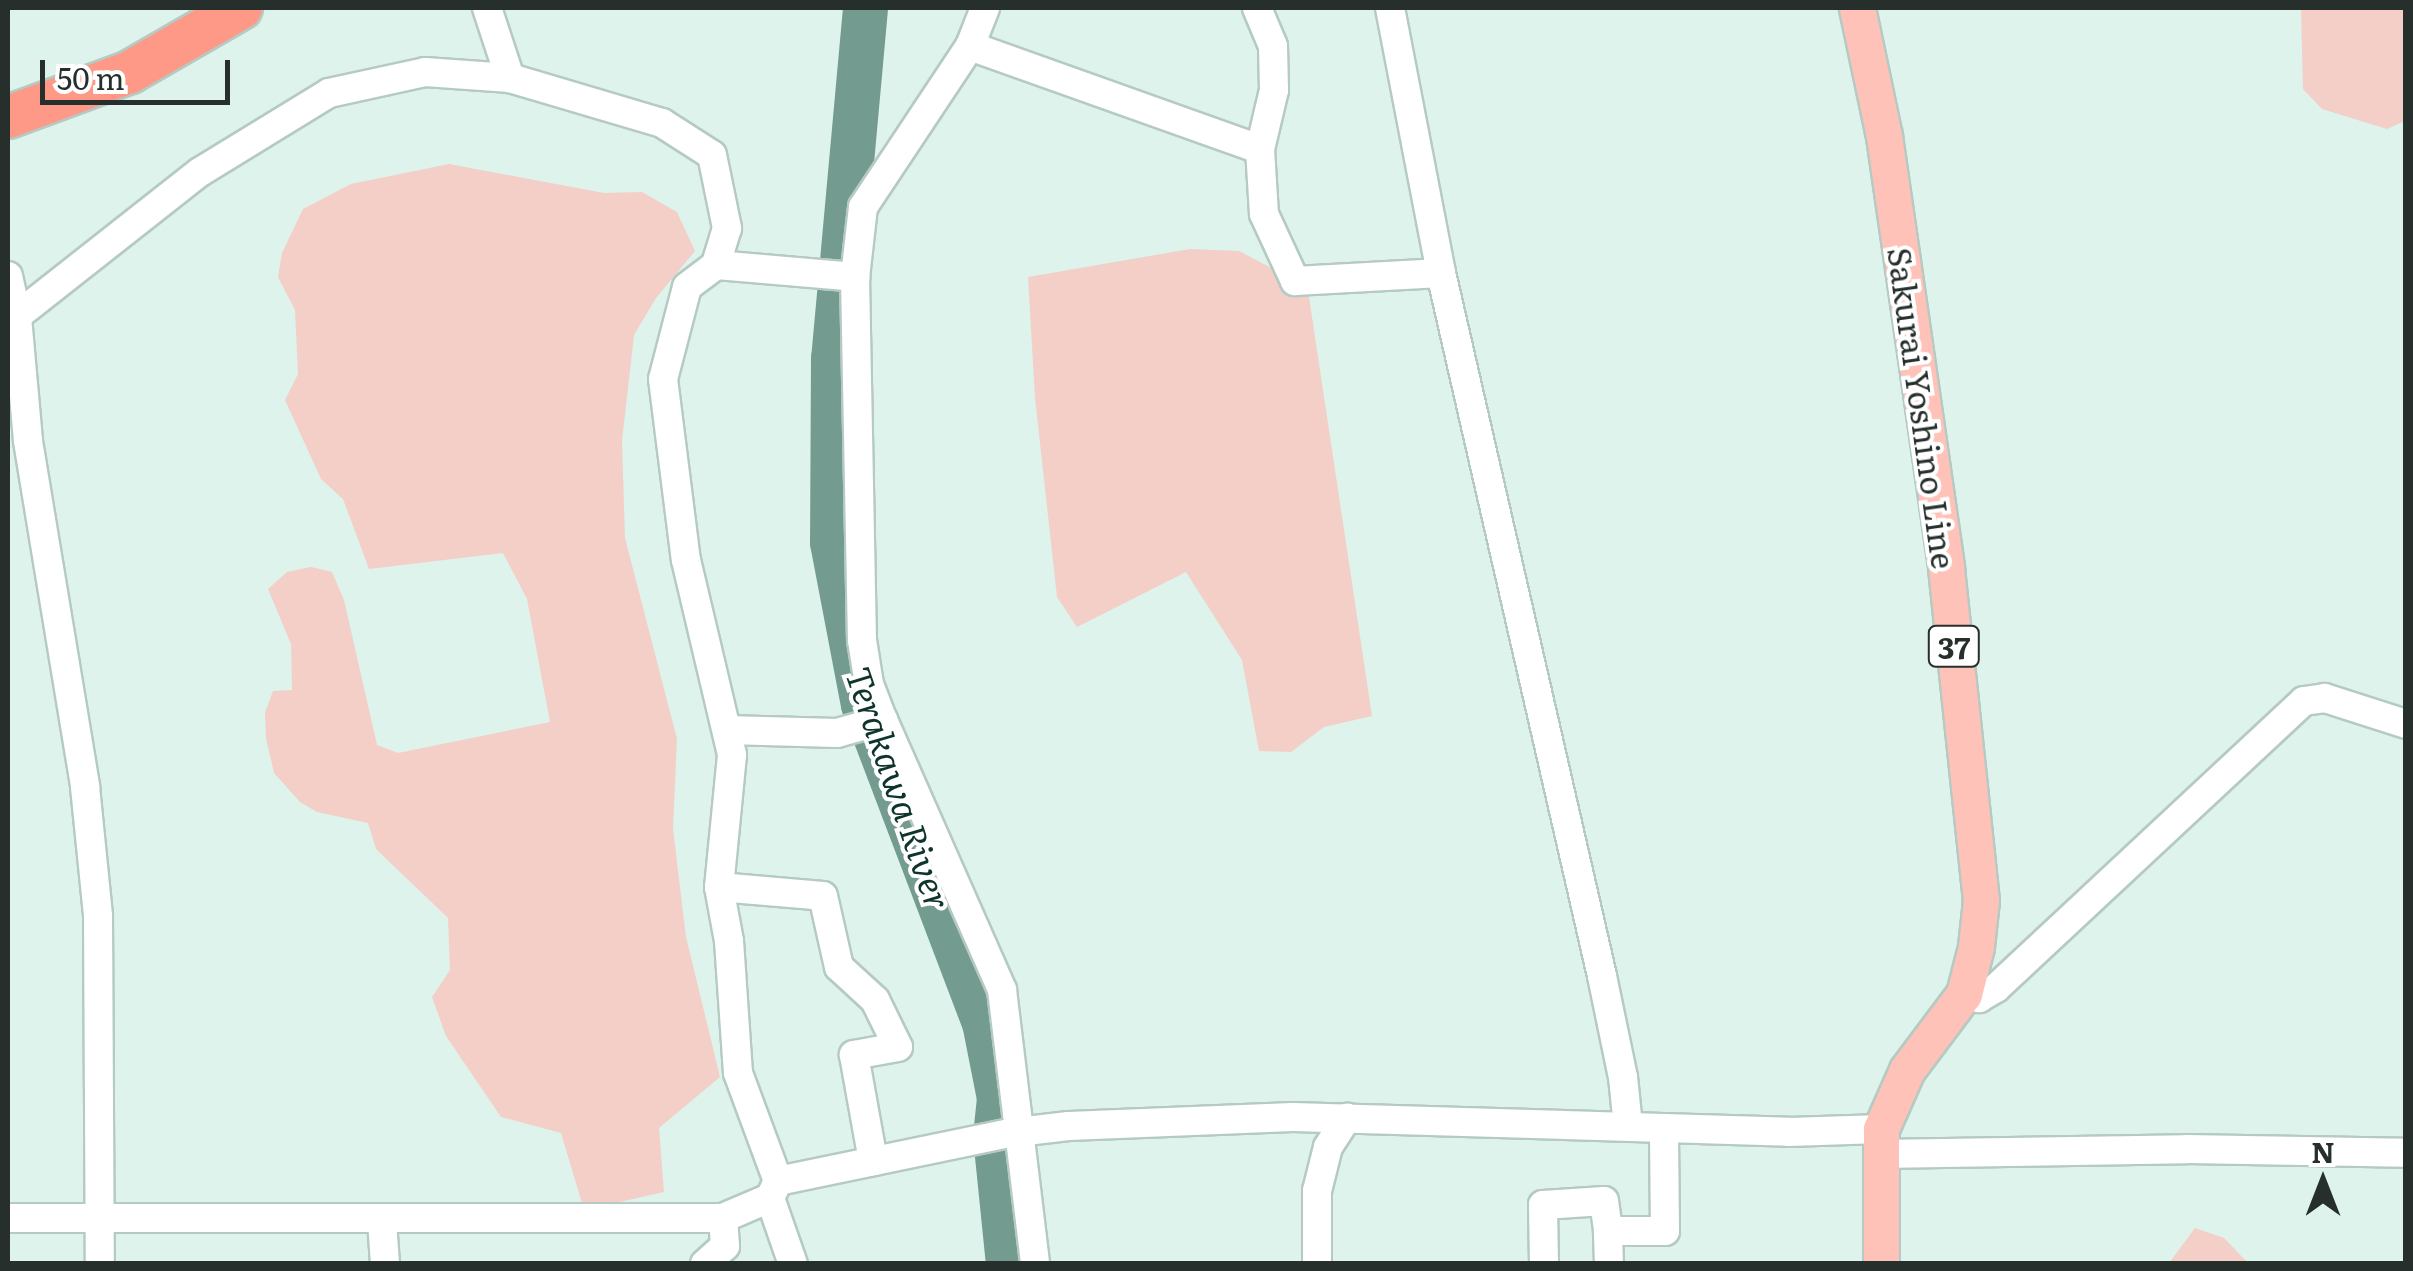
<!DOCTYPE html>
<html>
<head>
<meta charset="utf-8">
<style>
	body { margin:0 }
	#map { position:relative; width:2413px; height:1271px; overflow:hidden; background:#ddf3ec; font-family:Literata,serif }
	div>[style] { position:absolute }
	.green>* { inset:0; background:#f3cfc8 }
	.river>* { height:45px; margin:-22.5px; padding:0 22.5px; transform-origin:22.5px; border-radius:22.5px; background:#749b8f }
	.roads { filter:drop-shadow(2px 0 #b5cac3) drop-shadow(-2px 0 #b5cac3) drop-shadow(0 2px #b5cac3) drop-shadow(0 -2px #b5cac3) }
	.minor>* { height:28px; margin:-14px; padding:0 14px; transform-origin:14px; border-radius:14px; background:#fff }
	.major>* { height:35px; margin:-17.5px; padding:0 17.5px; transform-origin:17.5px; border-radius:17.5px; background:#fec2b8 }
	.highway>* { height:42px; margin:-21px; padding:0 21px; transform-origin:21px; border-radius:21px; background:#fe9988 }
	span { translate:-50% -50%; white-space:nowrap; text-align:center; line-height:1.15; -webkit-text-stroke:8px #fff; paint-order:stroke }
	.shield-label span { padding:2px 8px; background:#fff; border:2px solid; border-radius:8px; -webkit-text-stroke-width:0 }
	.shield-label { font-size:30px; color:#262f2c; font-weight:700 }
	.street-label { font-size:32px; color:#262f2c }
	.water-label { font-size:35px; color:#0e342b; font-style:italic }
	.frame { position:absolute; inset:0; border:10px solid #262f2c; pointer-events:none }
	.north { position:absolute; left:2273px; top:1131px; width:100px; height:100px; -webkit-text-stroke:8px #fff; paint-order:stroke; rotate:0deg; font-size:28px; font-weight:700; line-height:40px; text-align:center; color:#262f2c }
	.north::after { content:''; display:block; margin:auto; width:35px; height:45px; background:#262f2c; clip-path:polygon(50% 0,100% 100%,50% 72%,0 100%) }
	.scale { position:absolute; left:40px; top:60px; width:190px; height:45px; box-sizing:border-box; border:5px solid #262f2c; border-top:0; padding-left:12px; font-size:30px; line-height:35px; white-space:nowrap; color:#262f2c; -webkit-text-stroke:8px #fff; paint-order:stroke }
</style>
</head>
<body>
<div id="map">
	<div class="green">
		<div style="clip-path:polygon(2301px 8px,2405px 8px,2405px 121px,2387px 129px,2322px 109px,2303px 89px)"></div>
		<div style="clip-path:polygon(449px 164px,604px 193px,642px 192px,677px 212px,695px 251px,656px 298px,634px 335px,622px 441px,625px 538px,677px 739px,673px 829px,686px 937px,720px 1077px,659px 1128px,664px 1192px,584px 1210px,561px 1133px,501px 1117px,446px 1036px,432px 997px,450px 970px,448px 918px,376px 849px,368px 823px,317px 812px,300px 802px,274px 773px,266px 738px,265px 713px,273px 691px,292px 690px,291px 644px,268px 589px,287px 572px,311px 567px,332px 572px,344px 600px,377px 745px,398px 753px,550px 722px,527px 599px,503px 553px,369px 569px,343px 499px,321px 479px,285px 400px,298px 374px,295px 310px,278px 277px,282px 253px,303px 209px,351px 184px)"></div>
		<div style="clip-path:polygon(1190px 249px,1239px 251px,1279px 272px,1309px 297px,1372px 716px,1324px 727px,1291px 752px,1259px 751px,1242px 660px,1186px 572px,1077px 627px,1057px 597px,1035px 398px,1028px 277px)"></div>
		<div style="clip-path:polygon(2195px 1228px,2224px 1238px,2248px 1263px,2169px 1263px)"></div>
	</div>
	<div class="river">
		<div style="left:865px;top:8px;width:351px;rotate:95.2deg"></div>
		<div style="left:833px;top:358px;width:184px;rotate:90.3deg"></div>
		<div style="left:832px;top:542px;width:165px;rotate:79.2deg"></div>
		<div style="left:863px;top:704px;width:340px;rotate:69.2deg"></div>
		<div style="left:984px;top:1022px;width:77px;rotate:78.8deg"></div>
		<div style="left:999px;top:1098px;width:38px;rotate:96deg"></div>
		<div style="left:995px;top:1136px;width:129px;rotate:84.2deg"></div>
	</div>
	<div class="roads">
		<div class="minor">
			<div style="left:487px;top:8px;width:74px;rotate:71.8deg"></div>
			<div style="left:985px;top:8px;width:41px;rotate:111.5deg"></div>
			<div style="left:970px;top:46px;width:193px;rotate:123.6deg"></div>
			<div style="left:863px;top:207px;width:70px;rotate:96.5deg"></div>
			<div style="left:855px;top:277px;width:363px;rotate:88.9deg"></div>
			<div style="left:862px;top:640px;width:45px;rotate:81deg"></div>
			<div style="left:869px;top:684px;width:39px;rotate:69deg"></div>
			<div style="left:883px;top:720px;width:295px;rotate:66.2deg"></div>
			<div style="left:1002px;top:990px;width:276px;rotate:83.1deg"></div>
			<div style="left:1257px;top:8px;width:41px;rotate:67.2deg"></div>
			<div style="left:1273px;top:46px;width:44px;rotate:88.7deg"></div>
			<div style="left:1274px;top:90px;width:61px;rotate:103.3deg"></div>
			<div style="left:1390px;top:8px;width:270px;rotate:79.1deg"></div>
			<div style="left:1441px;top:273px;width:721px;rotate:77.1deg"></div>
			<div style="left:1602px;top:976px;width:103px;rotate:78.3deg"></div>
			<div style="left:1623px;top:1077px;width:49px;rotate:84.2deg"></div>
			<div style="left:970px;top:46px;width:308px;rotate:19.6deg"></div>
			<div style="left:1260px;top:149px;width:65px;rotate:86.5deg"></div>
			<div style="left:1264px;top:214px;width:74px;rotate:65.2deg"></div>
			<div style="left:1295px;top:281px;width:146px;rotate:-3.1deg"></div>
			<div style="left:716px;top:265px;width:140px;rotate:4.9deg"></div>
			<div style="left:8px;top:276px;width:42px;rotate:77.6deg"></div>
			<div style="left:17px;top:317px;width:124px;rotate:84.9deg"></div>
			<div style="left:28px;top:441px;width:351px;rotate:80.6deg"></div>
			<div style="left:85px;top:787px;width:130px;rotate:84.2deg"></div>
			<div style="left:98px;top:916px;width:348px;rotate:89.7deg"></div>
			<div style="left:8px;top:323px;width:244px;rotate:-38.2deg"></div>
			<div style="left:200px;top:172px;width:151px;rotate:-31.5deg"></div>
			<div style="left:329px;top:93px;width:98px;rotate:-12.3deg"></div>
			<div style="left:425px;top:72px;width:85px;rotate:4deg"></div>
			<div style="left:510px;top:78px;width:159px;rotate:16.5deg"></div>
			<div style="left:662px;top:123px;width:59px;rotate:32.6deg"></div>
			<div style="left:712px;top:155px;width:75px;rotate:78.4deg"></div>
			<div style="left:727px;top:228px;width:39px;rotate:107deg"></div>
			<div style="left:716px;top:265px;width:36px;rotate:143deg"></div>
			<div style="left:687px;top:287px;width:95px;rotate:104.6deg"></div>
			<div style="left:663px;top:379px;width:182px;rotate:82.8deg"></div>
			<div style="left:686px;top:560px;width:200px;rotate:76.7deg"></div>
			<div style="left:732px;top:755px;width:133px;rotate:95.6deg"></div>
			<div style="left:719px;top:887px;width:55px;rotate:79.5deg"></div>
			<div style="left:729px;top:941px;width:132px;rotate:86.1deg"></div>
			<div style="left:738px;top:1073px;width:115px;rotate:69.7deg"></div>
			<div style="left:727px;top:730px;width:110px;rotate:1.6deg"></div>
			<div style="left:837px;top:733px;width:48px;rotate:-15.8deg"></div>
			<div style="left:719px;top:887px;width:104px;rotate:4.9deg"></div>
			<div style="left:823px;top:896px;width:73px;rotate:77.3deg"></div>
			<div style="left:839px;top:967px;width:49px;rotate:42.5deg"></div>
			<div style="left:875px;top:1000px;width:52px;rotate:63.9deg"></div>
			<div style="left:898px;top:1047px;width:45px;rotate:169.7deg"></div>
			<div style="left:854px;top:1055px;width:108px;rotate:79.8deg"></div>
			<div style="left:1964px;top:994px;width:16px;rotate:15deg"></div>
			<div style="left:1979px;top:998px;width:20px;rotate:-30deg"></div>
			<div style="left:1996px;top:988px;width:421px;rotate:-43deg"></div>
			<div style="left:2304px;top:701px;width:21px;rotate:-8deg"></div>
			<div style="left:2325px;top:698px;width:85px;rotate:17.8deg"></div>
			<div style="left:1879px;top:1154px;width:308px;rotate:-0.9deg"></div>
			<div style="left:2187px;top:1149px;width:219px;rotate:1deg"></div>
			<div style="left:770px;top:1198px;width:70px;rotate:70.8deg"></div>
			<div style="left:8px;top:1218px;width:715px"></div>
			<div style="left:723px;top:1218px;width:51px;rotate:-23.1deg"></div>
			<div style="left:770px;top:1198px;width:19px;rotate:-65deg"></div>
			<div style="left:778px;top:1181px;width:236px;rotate:-11.7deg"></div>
			<div style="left:1009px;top:1133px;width:60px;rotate:-6.7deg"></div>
			<div style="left:1069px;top:1126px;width:224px;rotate:-2.3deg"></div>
			<div style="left:1293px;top:1117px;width:496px;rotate:1.7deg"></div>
			<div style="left:1789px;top:1132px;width:92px;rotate:-1.9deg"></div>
			<div style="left:382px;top:1221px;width:43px;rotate:86deg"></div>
			<div style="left:705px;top:1264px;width:27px;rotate:-42deg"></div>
			<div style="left:725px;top:1246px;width:28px;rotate:-94deg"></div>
			<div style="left:1317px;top:1264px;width:73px;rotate:-90deg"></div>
			<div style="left:1317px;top:1191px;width:45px;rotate:-76deg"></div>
			<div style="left:1328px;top:1147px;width:35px;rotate:-57deg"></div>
			<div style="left:1544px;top:1264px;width:59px;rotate:-91deg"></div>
			<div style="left:1543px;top:1205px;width:61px;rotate:-3.8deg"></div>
			<div style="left:1604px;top:1201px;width:30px;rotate:82deg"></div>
			<div style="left:1609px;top:1264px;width:33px;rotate:-92deg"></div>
			<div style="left:1608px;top:1231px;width:57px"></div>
			<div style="left:1665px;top:1231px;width:103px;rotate:-90.6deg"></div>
		</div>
		<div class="major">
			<div style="left:1857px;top:8px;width:131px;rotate:78.1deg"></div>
			<div style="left:1884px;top:136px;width:436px;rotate:81.8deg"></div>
			<div style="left:1946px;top:568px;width:334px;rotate:84deg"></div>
			<div style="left:1981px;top:900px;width:47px;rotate:96.1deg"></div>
			<div style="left:1976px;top:947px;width:49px;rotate:104.3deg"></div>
			<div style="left:1964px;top:994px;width:95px;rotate:126.9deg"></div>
			<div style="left:1907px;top:1070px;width:64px;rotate:113.8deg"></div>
			<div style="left:1881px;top:1129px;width:135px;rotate:90deg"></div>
		</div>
		<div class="highway">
			<div style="left:8px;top:117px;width:130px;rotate:-20.2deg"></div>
			<div style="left:130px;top:72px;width:128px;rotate:-30deg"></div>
		</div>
	</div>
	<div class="shield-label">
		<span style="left:1954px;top:646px">37</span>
	</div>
	<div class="street-label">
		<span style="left:1923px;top:408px;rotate:82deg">Sakurai Yoshino Line</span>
	</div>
	<div class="water-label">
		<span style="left:900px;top:788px;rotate:71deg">Terakawa River</span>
	</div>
	<div class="frame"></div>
	<div class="north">N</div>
	<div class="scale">50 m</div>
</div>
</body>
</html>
